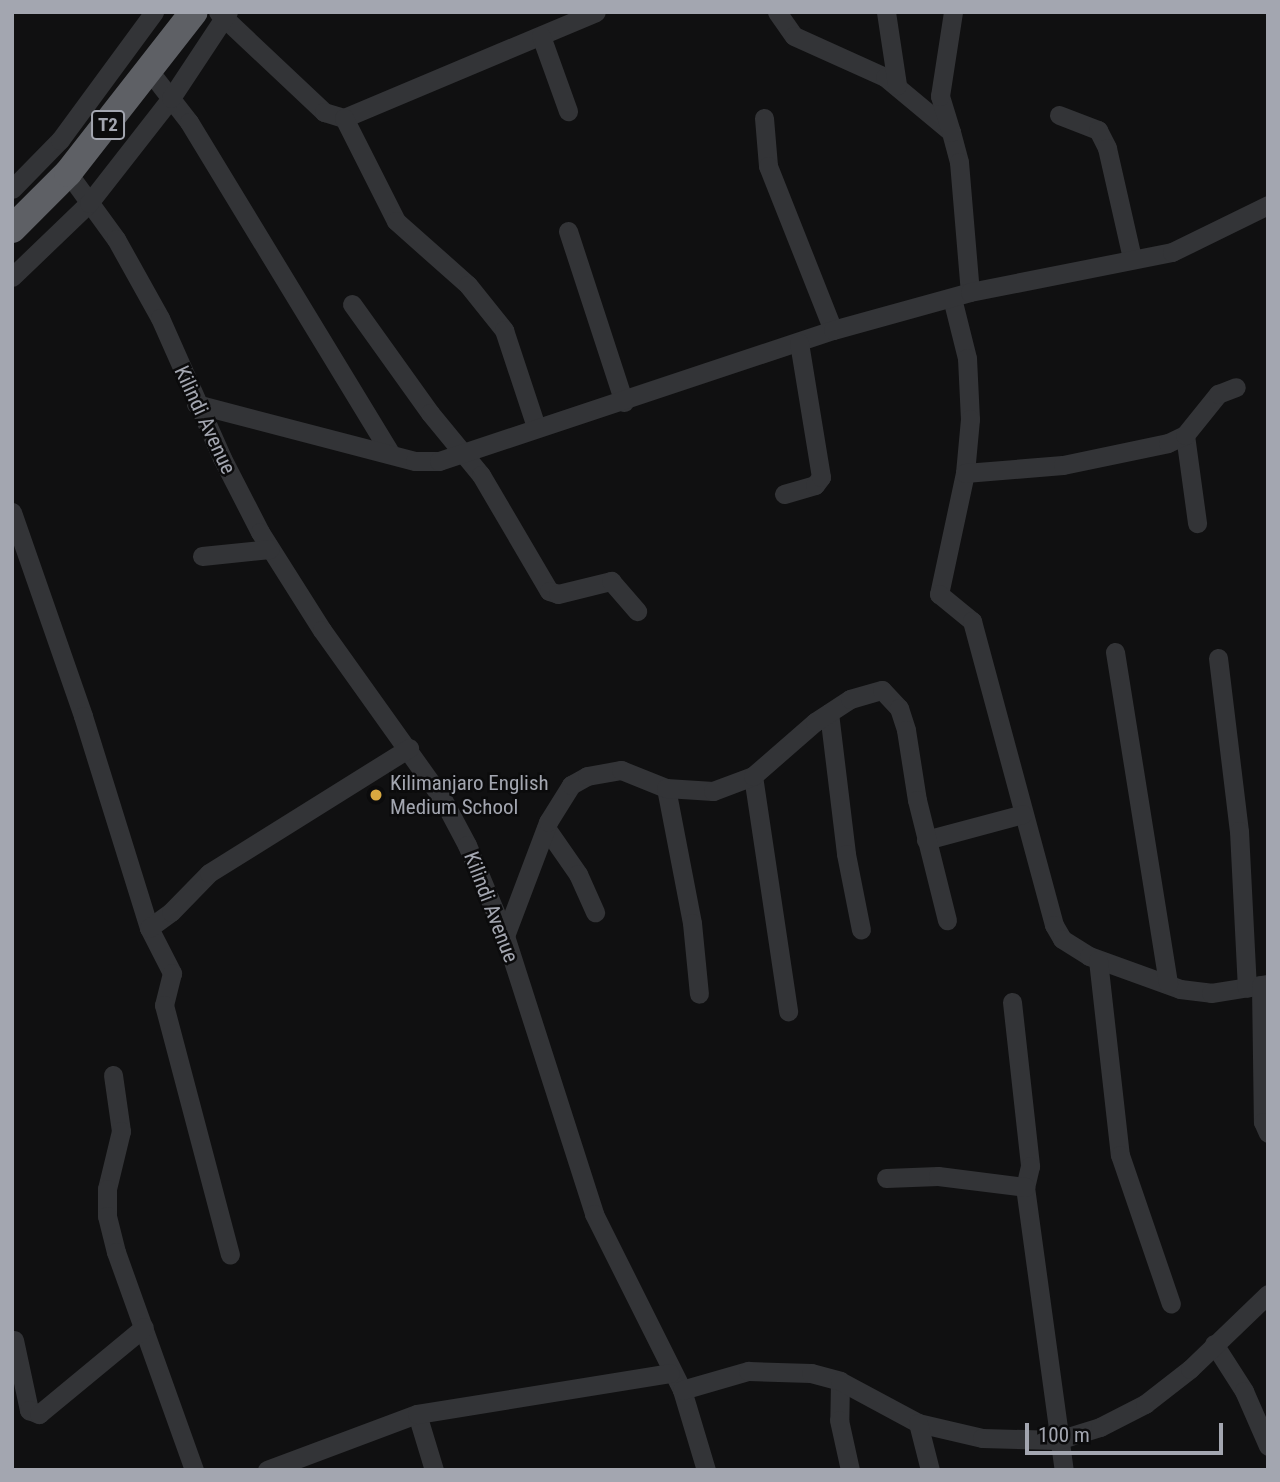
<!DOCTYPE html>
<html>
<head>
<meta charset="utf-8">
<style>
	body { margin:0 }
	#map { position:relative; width:1280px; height:1482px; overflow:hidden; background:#101011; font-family:"Roboto Condensed",sans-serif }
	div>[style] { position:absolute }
	.minor>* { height:19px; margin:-9.5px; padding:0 9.5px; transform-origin:9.5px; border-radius:9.5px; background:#333437 }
	.highway>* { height:28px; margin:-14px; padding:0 14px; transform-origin:14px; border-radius:14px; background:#5e6065 }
	.dots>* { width:19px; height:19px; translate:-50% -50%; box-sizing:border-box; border:4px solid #0b0b0c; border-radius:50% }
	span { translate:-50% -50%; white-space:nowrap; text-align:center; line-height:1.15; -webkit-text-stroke:5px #0b0b0c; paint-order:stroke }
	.shield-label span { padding:2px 5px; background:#0b0b0c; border:2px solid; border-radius:5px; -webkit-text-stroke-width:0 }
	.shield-label { font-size:19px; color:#a3a6b0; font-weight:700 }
	.street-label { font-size:21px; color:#a3a6b0 }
	.poi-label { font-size:21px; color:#a3a6b0 }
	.left { translate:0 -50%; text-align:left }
	.frame { position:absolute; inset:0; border:14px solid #a3a6b0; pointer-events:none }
	.scale { position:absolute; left:1025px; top:1423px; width:198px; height:32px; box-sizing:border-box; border:4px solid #a3a6b0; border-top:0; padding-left:9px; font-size:21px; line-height:24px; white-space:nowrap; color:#a3a6b0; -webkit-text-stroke:5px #0b0b0c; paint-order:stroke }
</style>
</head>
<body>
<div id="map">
	<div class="minor">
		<div style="left:218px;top:12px;width:146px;rotate:43.3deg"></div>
		<div style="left:324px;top:112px;width:21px;rotate:17deg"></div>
		<div style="left:344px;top:118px;width:273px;rotate:-22.8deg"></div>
		<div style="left:777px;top:12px;width:29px;rotate:55deg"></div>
		<div style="left:794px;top:36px;width:100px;rotate:24.3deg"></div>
		<div style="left:885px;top:77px;width:86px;rotate:39.8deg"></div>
		<div style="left:951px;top:132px;width:31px;rotate:75deg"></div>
		<div style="left:959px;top:162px;width:130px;rotate:85.2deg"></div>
		<div style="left:886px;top:12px;width:74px;rotate:81.4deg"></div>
		<div style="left:541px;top:36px;width:80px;rotate:70.2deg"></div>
		<div style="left:151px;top:73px;width:62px;rotate:52.2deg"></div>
		<div style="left:189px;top:122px;width:387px;rotate:58.7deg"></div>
		<div style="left:1059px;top:115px;width:42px;rotate:21deg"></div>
		<div style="left:1098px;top:130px;width:20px;rotate:63deg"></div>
		<div style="left:1107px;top:148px;width:113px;rotate:77.2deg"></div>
		<div style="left:344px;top:118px;width:115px;rotate:63.2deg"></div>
		<div style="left:396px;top:221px;width:96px;rotate:41.6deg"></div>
		<div style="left:468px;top:285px;width:58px;rotate:51.3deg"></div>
		<div style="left:504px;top:330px;width:102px;rotate:71.7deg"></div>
		<div style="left:764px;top:118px;width:48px;rotate:85.2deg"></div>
		<div style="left:768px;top:166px;width:176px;rotate:68.4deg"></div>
		<div style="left:951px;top:132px;width:38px;rotate:-107deg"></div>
		<div style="left:940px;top:96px;width:85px;rotate:-81.2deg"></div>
		<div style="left:68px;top:173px;width:82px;rotate:54deg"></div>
		<div style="left:116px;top:239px;width:90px;rotate:60.9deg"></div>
		<div style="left:160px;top:318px;width:153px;rotate:66.1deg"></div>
		<div style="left:222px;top:458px;width:83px;rotate:62.8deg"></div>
		<div style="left:260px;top:532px;width:116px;rotate:57.7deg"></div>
		<div style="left:322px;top:630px;width:206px;rotate:54.5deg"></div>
		<div style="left:442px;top:798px;width:53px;rotate:62deg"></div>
		<div style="left:467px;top:845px;width:99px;rotate:67.3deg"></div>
		<div style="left:505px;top:936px;width:292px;rotate:72.2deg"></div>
		<div style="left:594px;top:1214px;width:197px;rotate:63.4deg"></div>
		<div style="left:682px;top:1390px;width:84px;rotate:73.3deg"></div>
		<div style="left:12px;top:189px;width:69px;rotate:-45.6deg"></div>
		<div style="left:60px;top:140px;width:159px;rotate:-53.7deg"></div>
		<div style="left:568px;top:231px;width:180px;rotate:71.9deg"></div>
		<div style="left:12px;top:277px;width:107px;rotate:-43.9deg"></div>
		<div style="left:89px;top:203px;width:133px;rotate:-52deg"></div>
		<div style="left:171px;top:98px;width:103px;rotate:-56.5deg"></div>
		<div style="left:952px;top:298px;width:62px;rotate:76deg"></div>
		<div style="left:967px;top:358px;width:61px;rotate:87.2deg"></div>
		<div style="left:970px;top:419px;width:54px;rotate:95.3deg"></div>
		<div style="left:965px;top:473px;width:124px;rotate:102.1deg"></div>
		<div style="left:939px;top:594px;width:43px;rotate:39.3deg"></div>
		<div style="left:972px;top:621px;width:315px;rotate:74.9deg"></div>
		<div style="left:1054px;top:925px;width:16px;rotate:60deg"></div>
		<div style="left:1062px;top:939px;width:32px;rotate:32deg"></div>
		<div style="left:1089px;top:956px;width:97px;rotate:19.9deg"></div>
		<div style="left:1180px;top:989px;width:31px;rotate:7deg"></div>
		<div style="left:1211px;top:993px;width:58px;rotate:-9deg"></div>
		<div style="left:352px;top:304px;width:134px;rotate:54.4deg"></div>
		<div style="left:430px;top:413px;width:80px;rotate:50.6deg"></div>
		<div style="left:481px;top:475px;width:134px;rotate:59.6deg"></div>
		<div style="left:549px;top:591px;width:9px;rotate:18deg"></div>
		<div style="left:558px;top:594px;width:55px;rotate:-13.8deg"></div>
		<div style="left:611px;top:581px;width:40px;rotate:49deg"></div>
		<div style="left:196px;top:404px;width:226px;rotate:14.6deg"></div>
		<div style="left:415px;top:461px;width:24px"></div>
		<div style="left:439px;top:461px;width:415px;rotate:-18.4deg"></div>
		<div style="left:833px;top:330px;width:142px;rotate:-15.5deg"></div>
		<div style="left:970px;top:292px;width:206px;rotate:-11.2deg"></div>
		<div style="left:1172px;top:252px;width:107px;rotate:-26.1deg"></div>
		<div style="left:1185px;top:435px;width:89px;rotate:82.2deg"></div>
		<div style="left:965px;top:473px;width:98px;rotate:-4.7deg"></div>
		<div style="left:1063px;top:465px;width:107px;rotate:-11.8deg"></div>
		<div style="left:1168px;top:443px;width:19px;rotate:-25deg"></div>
		<div style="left:1185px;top:435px;width:53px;rotate:-51.2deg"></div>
		<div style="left:1218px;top:394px;width:19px;rotate:-21deg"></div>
		<div style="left:784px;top:494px;width:32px;rotate:-16deg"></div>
		<div style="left:815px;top:485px;width:10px;rotate:-53deg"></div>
		<div style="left:821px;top:477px;width:136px;rotate:-99.3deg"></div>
		<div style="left:12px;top:512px;width:216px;rotate:70.8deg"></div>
		<div style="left:83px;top:716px;width:222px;rotate:72.7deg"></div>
		<div style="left:149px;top:928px;width:51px;rotate:62.9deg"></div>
		<div style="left:172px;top:973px;width:33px;rotate:104deg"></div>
		<div style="left:164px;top:1005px;width:258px;rotate:75.2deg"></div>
		<div style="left:202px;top:556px;width:68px;rotate:-5.9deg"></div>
		<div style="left:1115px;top:652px;width:336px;rotate:80.9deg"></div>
		<div style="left:1218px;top:658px;width:174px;rotate:83.1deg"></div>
		<div style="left:1239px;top:831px;width:157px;rotate:87.1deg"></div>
		<div style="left:829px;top:713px;width:142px;rotate:83.1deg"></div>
		<div style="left:846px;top:854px;width:77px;rotate:78.8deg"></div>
		<div style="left:753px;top:776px;width:238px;rotate:81.5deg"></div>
		<div style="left:666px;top:788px;width:137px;rotate:79.1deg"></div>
		<div style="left:692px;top:923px;width:71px;rotate:84.4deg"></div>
		<div style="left:546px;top:828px;width:56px;rotate:55.2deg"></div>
		<div style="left:578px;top:874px;width:42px;rotate:65.9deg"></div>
		<div style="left:926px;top:840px;width:100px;rotate:-15deg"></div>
		<div style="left:149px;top:928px;width:27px;rotate:-36deg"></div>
		<div style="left:171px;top:912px;width:54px;rotate:-45.7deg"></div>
		<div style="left:209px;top:873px;width:236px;rotate:-32deg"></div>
		<div style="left:505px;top:936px;width:122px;rotate:-69.3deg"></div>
		<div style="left:548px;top:822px;width:44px;rotate:-58.1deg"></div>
		<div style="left:571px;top:785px;width:18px;rotate:-29deg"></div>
		<div style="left:587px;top:776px;width:35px;rotate:-10deg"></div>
		<div style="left:621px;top:770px;width:48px;rotate:21.8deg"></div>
		<div style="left:666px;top:788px;width:47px;rotate:3.7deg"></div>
		<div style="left:713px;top:791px;width:43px;rotate:-20.6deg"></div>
		<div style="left:753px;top:776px;width:82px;rotate:-41.1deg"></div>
		<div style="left:815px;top:722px;width:42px;rotate:-33.3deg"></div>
		<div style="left:850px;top:699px;width:33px;rotate:-16deg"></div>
		<div style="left:882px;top:690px;width:25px;rotate:47deg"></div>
		<div style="left:899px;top:708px;width:23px;rotate:72deg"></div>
		<div style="left:906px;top:730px;width:71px;rotate:81.1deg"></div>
		<div style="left:917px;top:800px;width:124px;rotate:76deg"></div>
		<div style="left:1098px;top:960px;width:196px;rotate:83.6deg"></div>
		<div style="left:1120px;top:1155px;width:157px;rotate:71.1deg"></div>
		<div style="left:1261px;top:985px;width:137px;rotate:89.2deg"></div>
		<div style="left:1263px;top:1122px;width:12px;rotate:66deg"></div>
		<div style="left:1012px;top:1002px;width:165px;rotate:83.7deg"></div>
		<div style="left:1030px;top:1166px;width:22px;rotate:103deg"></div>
		<div style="left:1025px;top:1187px;width:286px;rotate:82.2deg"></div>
		<div style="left:113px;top:1075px;width:57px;rotate:81.9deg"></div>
		<div style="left:121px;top:1131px;width:60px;rotate:103.6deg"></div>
		<div style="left:107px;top:1189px;width:27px;rotate:90deg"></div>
		<div style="left:107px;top:1216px;width:37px;rotate:76deg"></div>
		<div style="left:116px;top:1252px;width:232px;rotate:70.3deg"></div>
		<div style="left:886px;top:1178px;width:52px;rotate:-2.2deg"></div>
		<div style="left:938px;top:1176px;width:88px;rotate:7.2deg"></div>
		<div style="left:14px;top:1340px;width:72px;rotate:77.9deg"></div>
		<div style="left:29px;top:1410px;width:11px;rotate:22deg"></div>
		<div style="left:39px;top:1414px;width:136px;rotate:-39.6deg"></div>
		<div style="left:1214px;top:1344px;width:56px;rotate:57.4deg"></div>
		<div style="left:1244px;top:1391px;width:60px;rotate:66.4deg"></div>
		<div style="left:840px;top:1381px;width:39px;rotate:91deg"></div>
		<div style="left:839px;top:1420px;width:51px;rotate:77.6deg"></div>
		<div style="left:682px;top:1390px;width:69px;rotate:-16.1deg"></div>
		<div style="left:748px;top:1371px;width:63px;rotate:1.8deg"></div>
		<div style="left:811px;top:1373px;width:30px;rotate:15deg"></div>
		<div style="left:840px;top:1381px;width:89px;rotate:28.3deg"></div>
		<div style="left:918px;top:1423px;width:66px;rotate:13.2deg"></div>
		<div style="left:982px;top:1438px;width:76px;rotate:1.5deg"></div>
		<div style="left:1058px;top:1440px;width:44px;rotate:-17.2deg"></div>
		<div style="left:1100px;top:1427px;width:51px;rotate:-27.1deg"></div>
		<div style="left:1145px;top:1404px;width:57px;rotate:-37.9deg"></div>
		<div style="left:1190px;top:1369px;width:108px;rotate:-43.9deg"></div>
		<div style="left:417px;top:1414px;width:59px;rotate:73.1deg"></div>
		<div style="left:918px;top:1423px;width:49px;rotate:75.7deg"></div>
		<div style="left:267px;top:1470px;width:160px;rotate:-20.5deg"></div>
		<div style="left:417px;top:1414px;width:256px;rotate:-9.2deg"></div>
	</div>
	<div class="highway">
		<div style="left:12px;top:229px;width:79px;rotate:-45deg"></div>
		<div style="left:68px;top:173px;width:204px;rotate:-52deg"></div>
	</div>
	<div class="dots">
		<div style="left:376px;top:795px;background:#d8a840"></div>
	</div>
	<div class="shield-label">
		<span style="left:108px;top:125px">T2</span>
	</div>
	<div class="street-label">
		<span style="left:205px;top:420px;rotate:65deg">Kilindi Avenue</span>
		<span style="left:491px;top:907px;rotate:69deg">Kilindi Avenue</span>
	</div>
	<div class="poi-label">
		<span class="left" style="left:390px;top:795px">Kilimanjaro English<br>Medium School</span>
	</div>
	<div class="frame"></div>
	<div class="scale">100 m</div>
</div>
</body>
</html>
